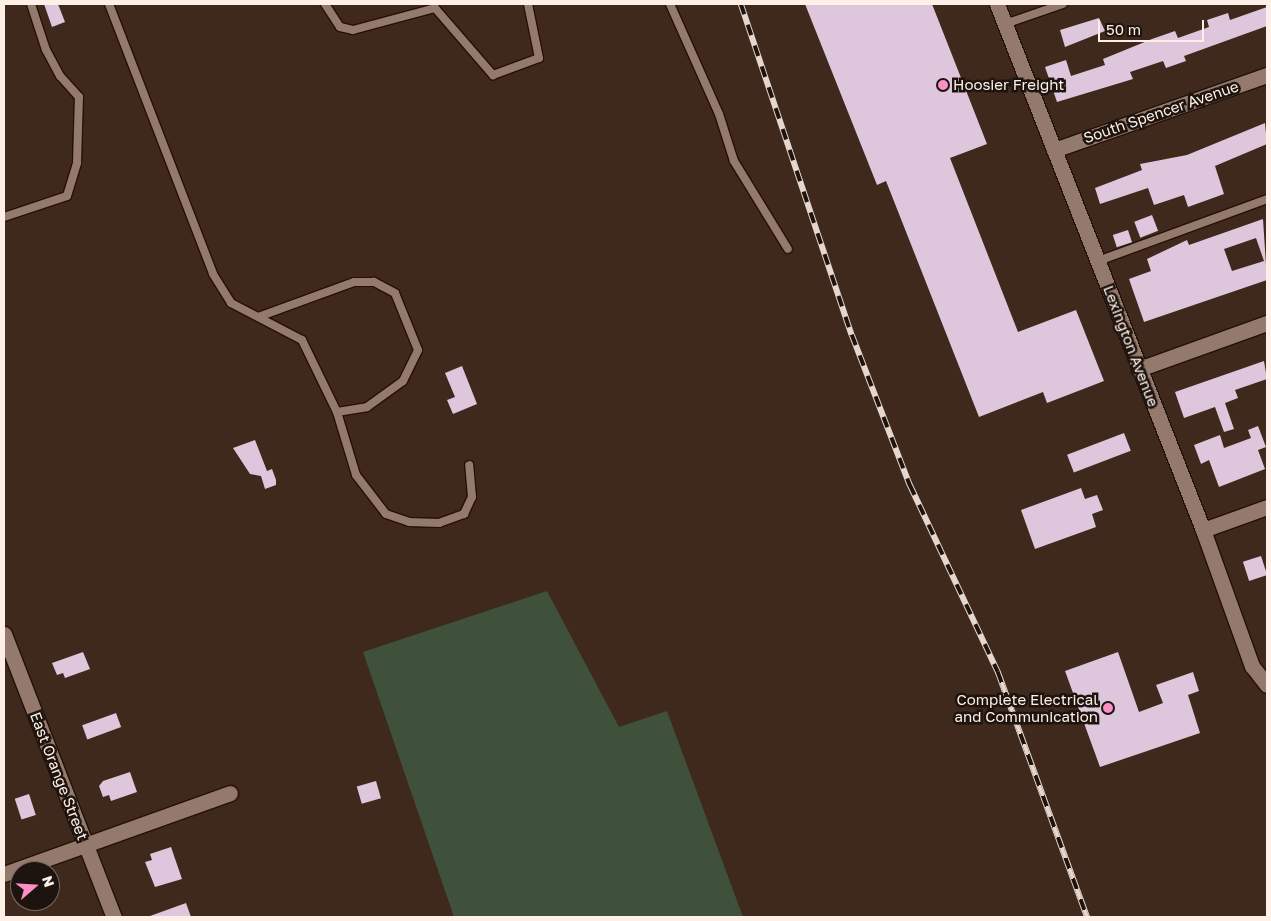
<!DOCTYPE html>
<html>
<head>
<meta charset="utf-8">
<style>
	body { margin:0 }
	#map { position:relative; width:1271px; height:921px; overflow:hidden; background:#3e291c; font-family:"Golos Text",sans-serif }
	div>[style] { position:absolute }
	.green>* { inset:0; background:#3f513a }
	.building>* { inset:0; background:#dec7dc; transform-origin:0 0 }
	.roads { filter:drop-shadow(1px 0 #241106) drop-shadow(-1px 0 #241106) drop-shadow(0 1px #241106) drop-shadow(0 -1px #241106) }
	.lane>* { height:8px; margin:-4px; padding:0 4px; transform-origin:4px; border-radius:4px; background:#947a6c }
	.street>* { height:15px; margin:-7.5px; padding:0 7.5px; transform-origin:7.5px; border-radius:7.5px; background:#947a6c }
	.rail>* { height:5.5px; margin-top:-2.75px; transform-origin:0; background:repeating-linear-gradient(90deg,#1e140f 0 11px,#e6d6cd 0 22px); box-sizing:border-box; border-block:1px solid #e6d6cd }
	.dots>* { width:14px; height:14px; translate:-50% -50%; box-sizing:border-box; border:2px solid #1e140f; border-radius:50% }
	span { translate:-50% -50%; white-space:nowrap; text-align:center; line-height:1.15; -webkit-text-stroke:5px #1e140f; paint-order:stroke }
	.poi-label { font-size:15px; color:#feefe7 }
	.left { translate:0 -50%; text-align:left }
	.right { translate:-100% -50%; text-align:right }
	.street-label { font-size:15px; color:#feefe7 }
	.frame { position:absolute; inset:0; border:5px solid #feefe7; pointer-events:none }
	.north { position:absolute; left:10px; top:861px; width:50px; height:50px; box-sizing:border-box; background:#1e140f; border:1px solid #786c65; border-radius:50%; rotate:71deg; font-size:14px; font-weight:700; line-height:20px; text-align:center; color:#feefe7 }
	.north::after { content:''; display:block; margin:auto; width:18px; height:22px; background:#fc8fc3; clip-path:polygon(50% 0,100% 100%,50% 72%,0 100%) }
	.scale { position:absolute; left:1098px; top:20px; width:106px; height:22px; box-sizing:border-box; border:2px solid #feefe7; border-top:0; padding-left:6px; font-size:15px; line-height:18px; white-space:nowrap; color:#feefe7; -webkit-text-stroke:4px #1e140f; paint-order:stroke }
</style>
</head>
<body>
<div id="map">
	<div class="green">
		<div style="clip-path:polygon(547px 591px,619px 727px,667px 711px,743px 917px,454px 917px,363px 652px)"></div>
	</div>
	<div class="building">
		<div style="clip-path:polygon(44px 4px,58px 4px,65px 22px,52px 27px)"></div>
		<div style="clip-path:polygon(805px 4px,932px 4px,987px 144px,950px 158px,1018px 332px,1076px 310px,1104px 381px,1047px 403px,1043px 392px,979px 417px,886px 181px,877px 185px)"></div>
		<div style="clip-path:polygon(1267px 7px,1267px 26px,1184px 56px,1186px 61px,1166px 68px,1163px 61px,1130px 72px,1133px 79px,1057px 102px,1045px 67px,1066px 60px,1071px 76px,1105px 65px,1103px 59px,1152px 39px,1175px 31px,1178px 38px,1209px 27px,1207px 20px,1228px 13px,1230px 20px)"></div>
		<div style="clip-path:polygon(1099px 18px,1105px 31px,1065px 47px,1060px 30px)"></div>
		<div style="clip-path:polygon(1265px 123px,1267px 144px,1215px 166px,1224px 194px,1188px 207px,1184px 195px,1154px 205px,1148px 188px,1100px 204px,1095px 188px,1142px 170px,1140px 164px,1187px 155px)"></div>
		<div style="left:1152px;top:215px;width:17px;height:19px;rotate:69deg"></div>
		<div style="clip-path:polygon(evenodd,1263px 219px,1267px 280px,1144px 322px,1129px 279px,1151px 271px,1147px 259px,1187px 240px,1189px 245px,1263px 219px,1256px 238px,1264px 261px,1232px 271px,1224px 249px,1256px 238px)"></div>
		<div style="left:1128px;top:230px;width:13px;height:16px;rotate:72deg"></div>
		<div style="clip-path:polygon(1264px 361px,1267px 379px,1235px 390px,1238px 398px,1225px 403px,1234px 429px,1224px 432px,1215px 407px,1184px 418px,1175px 392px)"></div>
		<div style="clip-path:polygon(462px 366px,477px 404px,453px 414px,447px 400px,455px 397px,445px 373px)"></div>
		<div style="clip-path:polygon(1258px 426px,1266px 447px,1258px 450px,1265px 469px,1219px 487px,1209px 460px,1201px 464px,1194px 445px,1220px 435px,1224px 448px,1251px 438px,1248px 430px)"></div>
		<div style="left:1124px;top:433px;width:19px;height:61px;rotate:69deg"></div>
		<div style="clip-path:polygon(255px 440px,267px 471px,272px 469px,276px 480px,276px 485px,265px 489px,261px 476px,250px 474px,233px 448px)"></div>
		<div style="clip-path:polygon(1081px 488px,1085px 499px,1097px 495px,1103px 510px,1092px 514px,1096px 527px,1035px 549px,1021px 510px)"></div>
		<div style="left:1261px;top:556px;width:20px;height:19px;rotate:72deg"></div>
		<div style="clip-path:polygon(83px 652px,90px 669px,65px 678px,63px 673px,57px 675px,52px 663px)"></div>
		<div style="clip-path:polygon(1118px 652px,1139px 712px,1163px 703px,1156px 685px,1193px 672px,1199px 691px,1188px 695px,1200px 733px,1100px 767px,1065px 671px)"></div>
		<div style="left:116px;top:713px;width:15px;height:36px;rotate:70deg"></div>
		<div style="clip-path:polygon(130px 772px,137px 792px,111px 801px,109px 795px,103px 797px,99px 786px,103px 781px)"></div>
		<div style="left:376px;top:781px;width:18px;height:20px;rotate:74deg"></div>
		<div style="left:29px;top:794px;width:22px;height:15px;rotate:72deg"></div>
		<div style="clip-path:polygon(171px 847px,182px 879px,155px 887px,145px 862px,152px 860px,150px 854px)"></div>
		<div style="clip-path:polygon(186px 903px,191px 917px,150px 917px,150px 916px)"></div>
	</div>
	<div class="roads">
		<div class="lane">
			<div style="left:109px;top:4px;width:289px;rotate:68.9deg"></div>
			<div style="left:213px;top:274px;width:34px;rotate:58deg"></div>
			<div style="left:231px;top:303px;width:80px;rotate:27.5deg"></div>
			<div style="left:302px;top:340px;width:80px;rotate:64.1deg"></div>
			<div style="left:337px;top:412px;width:30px;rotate:-9deg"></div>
			<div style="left:367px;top:407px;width:44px;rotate:-35.8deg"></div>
			<div style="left:403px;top:381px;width:34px;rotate:-64deg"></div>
			<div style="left:418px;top:350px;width:61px;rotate:-112deg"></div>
			<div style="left:395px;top:293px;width:24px;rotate:-152deg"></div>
			<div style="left:374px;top:282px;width:20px;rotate:180deg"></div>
			<div style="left:354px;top:282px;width:102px;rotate:160deg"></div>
			<div style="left:325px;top:4px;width:27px;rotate:57deg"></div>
			<div style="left:340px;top:27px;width:13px;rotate:13deg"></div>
			<div style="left:353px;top:30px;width:85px;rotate:-15deg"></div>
			<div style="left:435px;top:8px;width:89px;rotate:49.1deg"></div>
			<div style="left:493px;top:75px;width:49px;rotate:-20.3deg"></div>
			<div style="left:539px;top:58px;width:55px;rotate:-101.5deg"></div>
			<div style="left:670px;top:4px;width:120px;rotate:66deg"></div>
			<div style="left:719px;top:114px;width:49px;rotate:72.3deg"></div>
			<div style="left:734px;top:161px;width:103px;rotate:58.5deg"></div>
			<div style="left:1005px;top:24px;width:61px;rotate:-19deg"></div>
			<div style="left:4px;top:217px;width:66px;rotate:-18.4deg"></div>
			<div style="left:67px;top:196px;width:34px;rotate:-73deg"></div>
			<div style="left:77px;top:163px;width:66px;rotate:-88.3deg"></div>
			<div style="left:79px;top:97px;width:28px;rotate:-132deg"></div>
			<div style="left:60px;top:76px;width:30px;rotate:-118deg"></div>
			<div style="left:46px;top:50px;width:48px;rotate:-108.1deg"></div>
			<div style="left:1098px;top:261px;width:180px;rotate:-20.1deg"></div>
			<div style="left:337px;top:412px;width:66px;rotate:73.2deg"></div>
			<div style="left:356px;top:475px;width:49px;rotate:52.4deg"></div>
			<div style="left:386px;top:514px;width:24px;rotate:19deg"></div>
			<div style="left:409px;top:522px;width:30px;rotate:2deg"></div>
			<div style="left:439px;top:523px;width:27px;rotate:-20deg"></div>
			<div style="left:464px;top:514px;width:19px;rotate:-65deg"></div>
			<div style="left:472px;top:497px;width:32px;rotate:-95deg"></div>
		</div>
		<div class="street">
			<div style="left:997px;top:4px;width:565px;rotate:68.61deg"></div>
			<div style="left:1203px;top:530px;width:145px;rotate:70.2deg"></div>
			<div style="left:1252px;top:666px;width:24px;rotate:52deg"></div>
			<div style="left:1054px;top:150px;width:226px;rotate:-19.4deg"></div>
			<div style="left:1139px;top:369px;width:136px;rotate:-19.8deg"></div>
			<div style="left:1203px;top:530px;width:68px;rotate:-19.8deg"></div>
			<div style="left:4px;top:634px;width:304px;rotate:68.8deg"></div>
			<div style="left:4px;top:874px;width:240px;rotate:-19.7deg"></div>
		</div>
	</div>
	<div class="rail">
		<div style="left:741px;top:4px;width:349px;rotate:71.5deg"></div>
		<div style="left:852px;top:335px;width:161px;rotate:68.9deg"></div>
		<div style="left:910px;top:485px;width:207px;rotate:64.8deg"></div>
		<div style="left:998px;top:672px;width:261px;rotate:70deg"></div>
	</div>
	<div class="dots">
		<div style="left:943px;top:85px;background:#fc8fc3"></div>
		<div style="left:1108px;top:708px;background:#fc8fc3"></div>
	</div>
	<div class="poi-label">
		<span class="left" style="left:953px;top:85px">Hoosier Freight</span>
		<span class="right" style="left:1098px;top:708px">Complete Electrical<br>and Communication</span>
	</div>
	<div class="street-label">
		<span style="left:1161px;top:112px;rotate:-19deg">South Spencer Avenue</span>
		<span style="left:1131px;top:346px;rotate:69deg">Lexington Avenue</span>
		<span style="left:59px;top:776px;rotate:69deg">East Orange Street</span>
	</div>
	<div class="frame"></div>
	<div class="north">N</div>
	<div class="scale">50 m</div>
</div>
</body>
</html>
